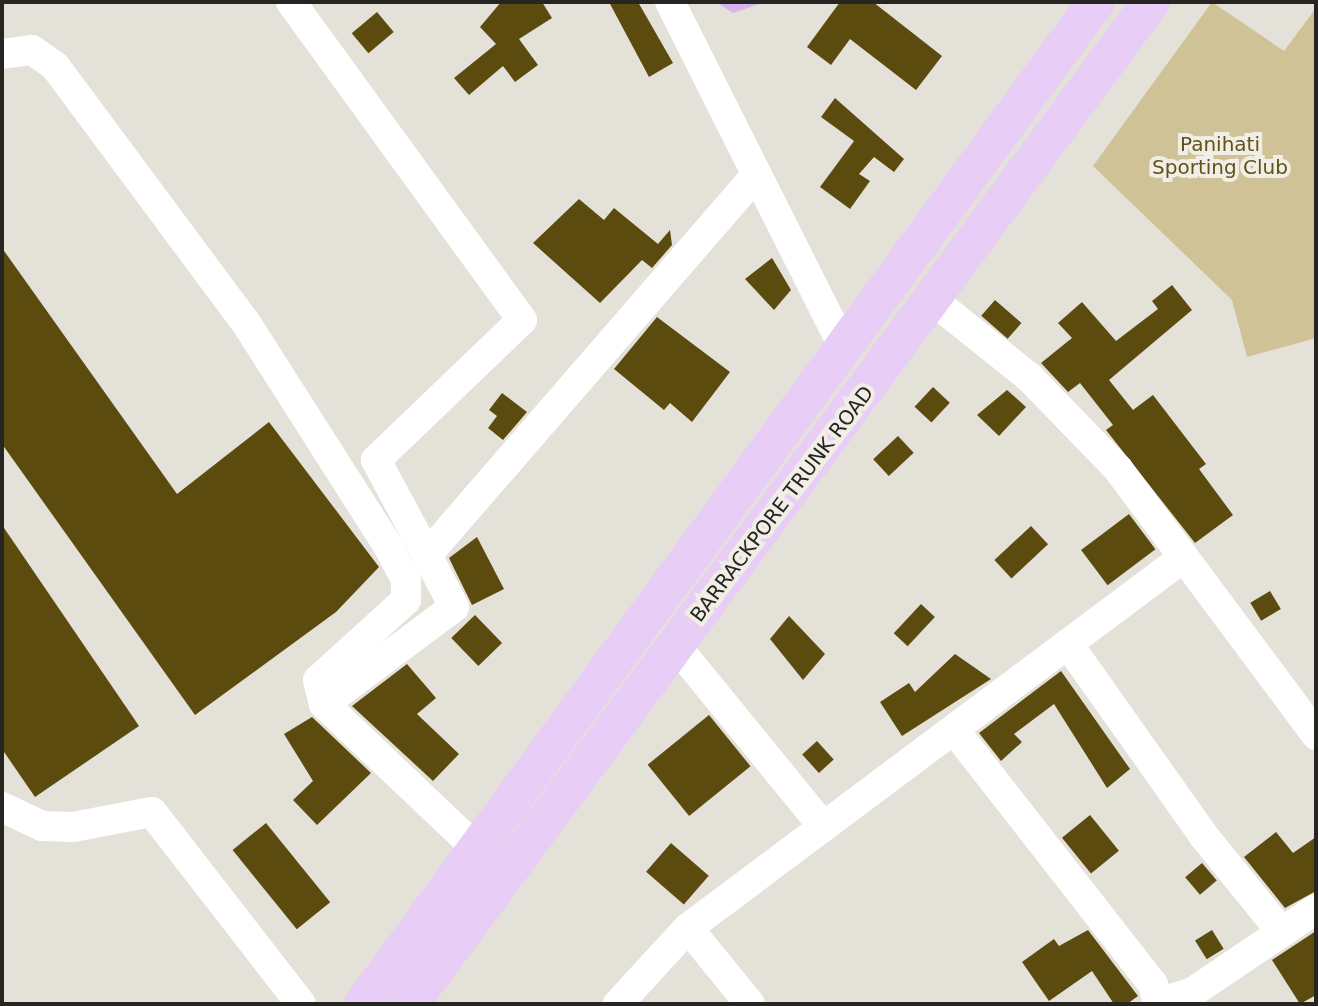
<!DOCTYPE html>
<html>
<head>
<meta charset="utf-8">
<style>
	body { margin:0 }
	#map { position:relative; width:1318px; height:1006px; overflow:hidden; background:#e4e1d8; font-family:"DejaVu Sans",sans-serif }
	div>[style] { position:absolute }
	.green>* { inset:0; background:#d0c297 }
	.water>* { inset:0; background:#dab2f1 }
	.building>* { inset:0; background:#5c4b0f; transform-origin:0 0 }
	.minor>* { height:30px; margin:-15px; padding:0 15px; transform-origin:15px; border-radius:15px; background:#fff }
	.major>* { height:38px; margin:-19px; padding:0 19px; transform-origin:19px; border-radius:19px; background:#e8cef7 }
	span { translate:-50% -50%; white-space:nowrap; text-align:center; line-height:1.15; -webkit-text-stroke:8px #f1eee5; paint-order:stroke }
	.park-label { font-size:20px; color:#625118 }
	.street-label { font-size:20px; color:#262522 }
	.frame { position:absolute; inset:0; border:4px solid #262522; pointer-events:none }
</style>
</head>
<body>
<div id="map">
	<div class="green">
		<div style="clip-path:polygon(1212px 2px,1284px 51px,1316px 8px,1316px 338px,1247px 357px,1232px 300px,1093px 166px)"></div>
	</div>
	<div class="water">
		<div style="clip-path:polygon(716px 2px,765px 2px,733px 13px)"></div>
	</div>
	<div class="building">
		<div style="clip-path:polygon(501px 2px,542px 2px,552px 18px,519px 39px,538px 65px,515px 82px,503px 66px,469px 95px,454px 78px,496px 44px,480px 27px)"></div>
		<div style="clip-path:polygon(609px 2px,638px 2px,673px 63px,649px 77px)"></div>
		<div style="clip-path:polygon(840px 2px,873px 2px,942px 56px,916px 90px,850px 39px,831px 65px,807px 47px)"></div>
		<div style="left:377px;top:12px;width:26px;height:33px;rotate:50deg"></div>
		<div style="clip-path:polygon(835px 98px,904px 159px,894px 172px,874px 157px,859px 174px,870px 181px,850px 209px,820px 187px,854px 141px,821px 117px)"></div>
		<div style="clip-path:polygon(579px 199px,604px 220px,614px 208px,658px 244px,670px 230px,672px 245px,652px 268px,642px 260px,600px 303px,533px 243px)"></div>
		<div style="clip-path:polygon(2px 248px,177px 494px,269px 422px,379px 567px,336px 612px,195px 715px,2px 444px)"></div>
		<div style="clip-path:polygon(772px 258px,791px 290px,774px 310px,745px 279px)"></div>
		<div style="clip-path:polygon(1172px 285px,1192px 310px,1109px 380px,1133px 410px,1153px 395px,1206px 464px,1199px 469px,1233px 515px,1195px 543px,1106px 430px,1113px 425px,1080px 383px,1068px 392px,1041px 363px,1072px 338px,1058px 323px,1082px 302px,1116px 341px,1158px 309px,1152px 301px)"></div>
		<div style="left:995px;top:300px;width:35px;height:21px;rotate:41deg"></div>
		<div style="clip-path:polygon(657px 317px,730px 372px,692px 422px,670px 403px,664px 410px,614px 369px)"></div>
		<div style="left:933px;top:387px;width:23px;height:27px;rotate:43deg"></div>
		<div style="clip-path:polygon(1007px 390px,1026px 407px,999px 436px,977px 415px)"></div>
		<div style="clip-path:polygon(502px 393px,527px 412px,503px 440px,488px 428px,497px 416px,489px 410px)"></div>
		<div style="left:898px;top:436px;width:23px;height:34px;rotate:47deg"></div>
		<div style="left:1129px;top:514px;width:44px;height:60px;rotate:53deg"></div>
		<div style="clip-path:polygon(2px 525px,139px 726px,35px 797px,2px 749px)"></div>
		<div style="left:1031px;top:526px;width:25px;height:50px;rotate:47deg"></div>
		<div style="clip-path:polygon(477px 537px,504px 589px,472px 605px,449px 558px)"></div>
		<div style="left:1270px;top:591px;width:21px;height:23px;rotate:59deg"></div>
		<div style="left:921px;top:604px;width:19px;height:40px;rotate:43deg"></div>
		<div style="left:475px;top:615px;width:39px;height:33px;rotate:46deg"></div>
		<div style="clip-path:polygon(789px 616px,825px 654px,803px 680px,770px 639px)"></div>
		<div style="clip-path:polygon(955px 654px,991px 679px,902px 736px,880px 702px,909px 683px,915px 692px)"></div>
		<div style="clip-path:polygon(407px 664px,436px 698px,417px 714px,459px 754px,433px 781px,352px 706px)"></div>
		<div style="clip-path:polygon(1061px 671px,1130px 769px,1107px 788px,1054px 704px,1014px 734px,1022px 742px,1001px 761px,979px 733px)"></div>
		<div style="left:709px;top:715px;width:66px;height:79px;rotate:51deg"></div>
		<div style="clip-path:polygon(312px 717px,371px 773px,317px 825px,293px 800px,313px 781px,284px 734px)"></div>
		<div style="left:817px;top:741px;width:25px;height:20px;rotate:48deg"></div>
		<div style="left:1090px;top:815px;width:46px;height:36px;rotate:51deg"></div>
		<div style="left:266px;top:823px;width:102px;height:43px;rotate:51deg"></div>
		<div style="clip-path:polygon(1276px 832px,1293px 853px,1316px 837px,1316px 891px,1285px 908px,1244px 857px)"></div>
		<div style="left:671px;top:843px;width:50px;height:38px;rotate:41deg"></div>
		<div style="left:1202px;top:863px;width:23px;height:22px;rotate:50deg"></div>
		<div style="clip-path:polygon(1088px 930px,1138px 996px,1127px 1004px,1114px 1004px,1092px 971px,1049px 1001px,1022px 962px,1054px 939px,1059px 946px)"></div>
		<div style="left:1212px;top:930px;width:22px;height:20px;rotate:58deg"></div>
		<div style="clip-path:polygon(1316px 931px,1316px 995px,1300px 1004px,1272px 960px)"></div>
	</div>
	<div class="minor">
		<div style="left:291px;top:2px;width:393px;rotate:54deg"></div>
		<div style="left:522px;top:320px;width:202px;rotate:136.2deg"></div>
		<div style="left:376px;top:460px;width:108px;rotate:61.8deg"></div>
		<div style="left:670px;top:2px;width:390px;rotate:63.3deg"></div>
		<div style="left:2px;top:54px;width:30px;rotate:-8deg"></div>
		<div style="left:32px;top:50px;width:28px;rotate:35deg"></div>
		<div style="left:55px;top:66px;width:324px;rotate:53.4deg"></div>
		<div style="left:248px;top:326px;width:259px;rotate:57.5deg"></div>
		<div style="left:387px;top:544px;width:40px;rotate:62deg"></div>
		<div style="left:406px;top:579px;width:21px;rotate:90deg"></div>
		<div style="left:406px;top:600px;width:119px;rotate:137.7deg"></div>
		<div style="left:318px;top:680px;width:25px;rotate:76deg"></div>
		<div style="left:324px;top:704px;width:211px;rotate:43.5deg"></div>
		<div style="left:934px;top:301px;width:122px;rotate:38.7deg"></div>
		<div style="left:1029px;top:377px;width:128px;rotate:45.9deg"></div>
		<div style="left:1118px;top:469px;width:332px;rotate:53.3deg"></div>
		<div style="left:1068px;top:644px;width:234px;rotate:54.7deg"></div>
		<div style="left:1203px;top:835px;width:122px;rotate:51deg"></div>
		<div style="left:676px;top:646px;width:231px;rotate:50.8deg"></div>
		<div style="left:324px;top:704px;width:162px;rotate:-36.7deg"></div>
		<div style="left:454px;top:607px;width:59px;rotate:-117.4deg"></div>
		<div style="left:427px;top:555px;width:498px;rotate:-49.1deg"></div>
		<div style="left:955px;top:731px;width:321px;rotate:52deg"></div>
		<div style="left:1153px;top:984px;width:21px;rotate:76deg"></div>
		<div style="left:2px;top:807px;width:44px;rotate:25.4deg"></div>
		<div style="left:42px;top:826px;width:31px;rotate:2deg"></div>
		<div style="left:73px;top:827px;width:80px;rotate:-10.8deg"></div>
		<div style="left:152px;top:812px;width:243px;rotate:52.2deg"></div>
		<div style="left:688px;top:928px;width:98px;rotate:50.8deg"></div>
		<div style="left:1158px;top:1003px;width:37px;rotate:-17deg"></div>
		<div style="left:1193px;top:992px;width:148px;rotate:-34deg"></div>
		<div style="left:618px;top:1004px;width:103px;rotate:-47.4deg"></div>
		<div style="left:688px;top:928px;width:619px;rotate:-36.8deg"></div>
	</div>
	<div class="major">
		<div style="left:363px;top:1004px;width:1241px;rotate:-53.81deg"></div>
		<div style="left:410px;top:1004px;width:1246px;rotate:-53.52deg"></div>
	</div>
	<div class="park-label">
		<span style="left:1220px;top:156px">Panihati<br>Sporting Club</span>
	</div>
	<div class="street-label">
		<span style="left:782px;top:504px;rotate:-53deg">BARRACKPORE TRUNK ROAD</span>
	</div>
	<div class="frame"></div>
</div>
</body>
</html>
